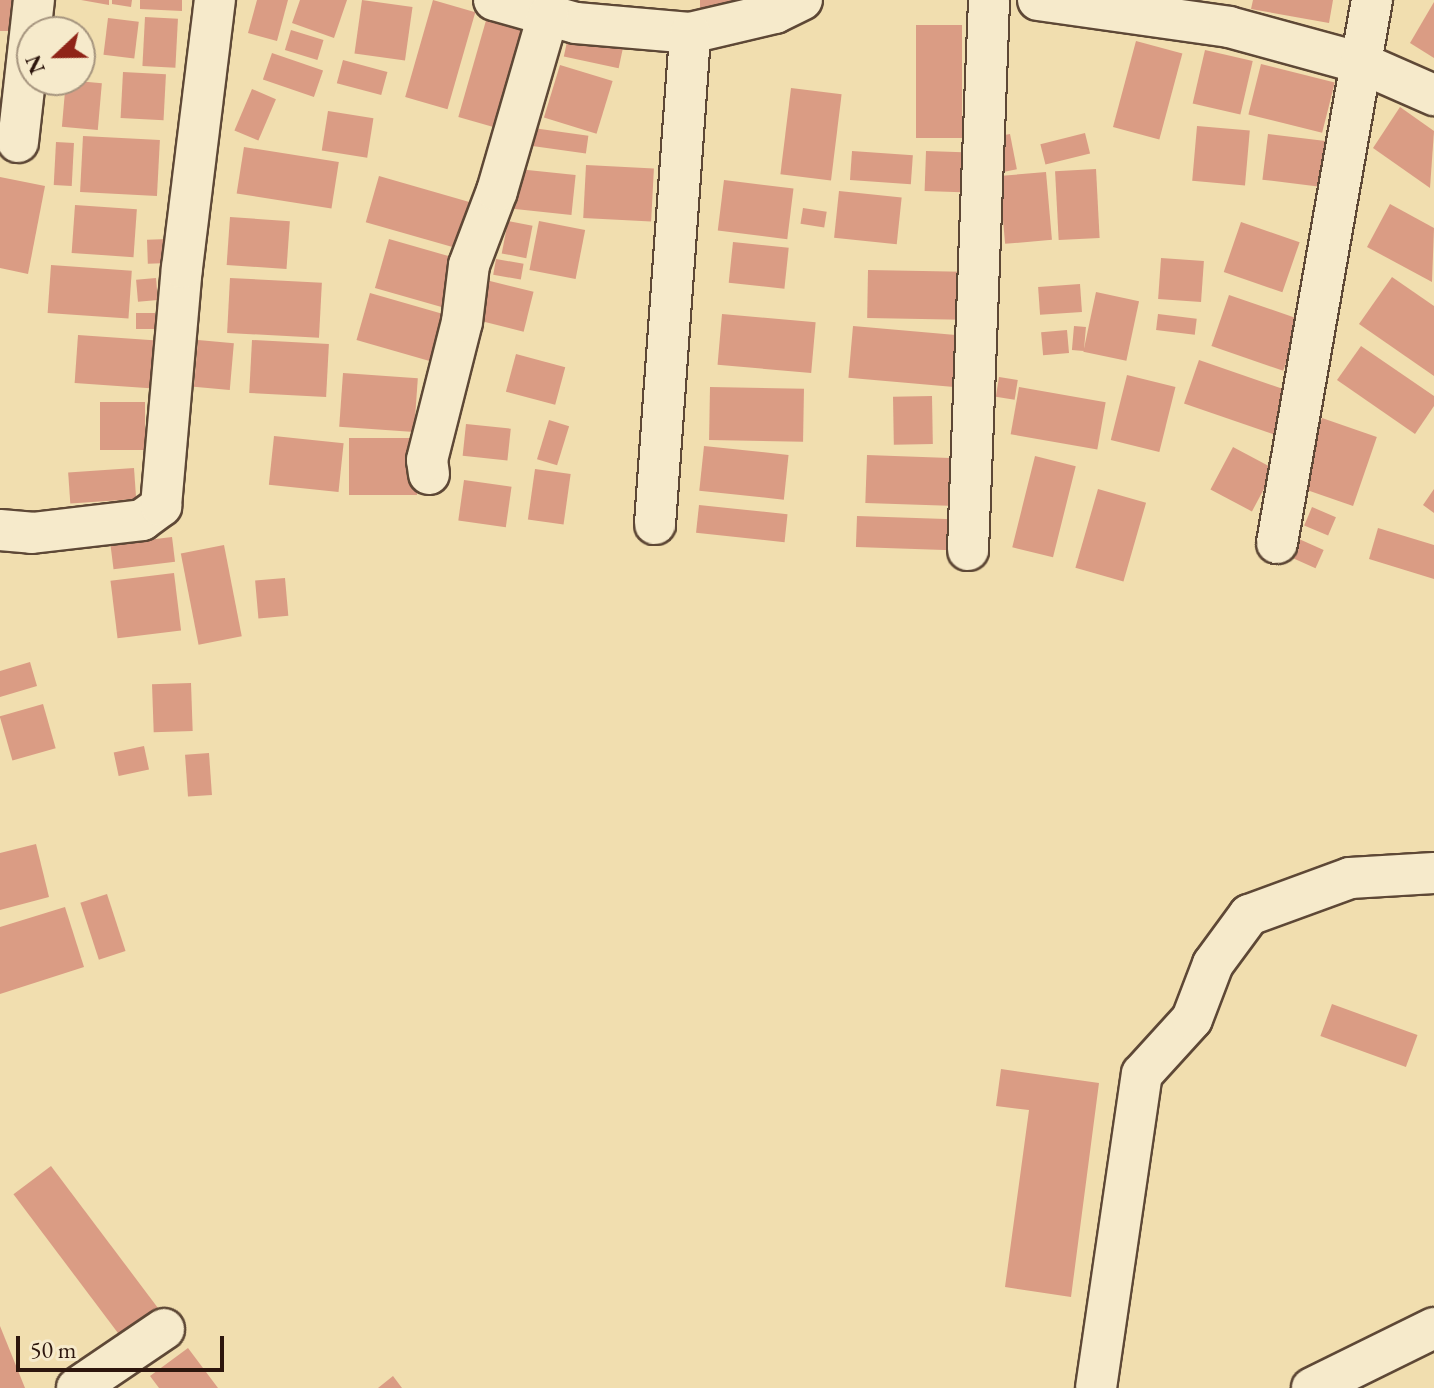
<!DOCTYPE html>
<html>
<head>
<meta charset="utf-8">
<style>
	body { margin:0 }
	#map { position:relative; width:1434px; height:1388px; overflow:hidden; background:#f1deaf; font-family:"EB Garamond",serif }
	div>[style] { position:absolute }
	.building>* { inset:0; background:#da9c84; transform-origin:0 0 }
	.roads { filter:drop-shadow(2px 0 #5e4836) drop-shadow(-2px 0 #5e4836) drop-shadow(0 2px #5e4836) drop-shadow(0 -2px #5e4836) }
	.minor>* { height:40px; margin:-20px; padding:0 20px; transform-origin:20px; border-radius:20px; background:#f6eacb }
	span { translate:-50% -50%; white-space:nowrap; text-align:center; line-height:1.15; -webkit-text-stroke:6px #f6eacb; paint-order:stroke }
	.north { position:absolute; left:16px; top:16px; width:80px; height:80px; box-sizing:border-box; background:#f6eacb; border:2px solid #a6957f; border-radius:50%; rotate:248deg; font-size:22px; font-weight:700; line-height:32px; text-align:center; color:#2d160d }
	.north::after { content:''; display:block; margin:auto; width:28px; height:36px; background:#8f2418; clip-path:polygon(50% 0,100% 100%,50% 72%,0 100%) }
	.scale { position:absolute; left:16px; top:1336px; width:208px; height:36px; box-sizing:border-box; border:4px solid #2d160d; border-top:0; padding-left:10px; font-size:24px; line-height:28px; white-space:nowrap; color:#2d160d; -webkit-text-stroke:6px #f6eacb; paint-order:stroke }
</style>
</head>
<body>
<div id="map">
	<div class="building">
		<div style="left:0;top:0;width:28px;height:31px"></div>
		<div style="clip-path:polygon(81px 0,109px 0,109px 5px)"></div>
		<div style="clip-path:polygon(112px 0,132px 0,131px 7px,112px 4px)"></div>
		<div style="clip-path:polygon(140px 0,182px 0,182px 11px,140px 9px)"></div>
		<div style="clip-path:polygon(257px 0,288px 0,277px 41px,248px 33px)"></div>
		<div style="clip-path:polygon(300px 0,347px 0,334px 38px,292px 23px)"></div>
		<div style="left:362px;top:0;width:51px;height:54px;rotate:8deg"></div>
		<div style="left:433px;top:0;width:44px;height:101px;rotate:16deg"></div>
		<div style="clip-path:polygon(700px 0,745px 0,700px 11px)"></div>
		<div style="clip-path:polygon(1253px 0,1333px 0,1329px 23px,1251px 9px)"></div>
		<div style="clip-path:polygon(1434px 2px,1434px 58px,1410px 43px)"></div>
		<div style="left:145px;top:17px;width:33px;height:49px;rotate:3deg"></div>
		<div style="left:487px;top:17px;width:41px;height:104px;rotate:16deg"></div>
		<div style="left:108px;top:18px;width:31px;height:37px;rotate:7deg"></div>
		<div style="left:916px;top:25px;width:46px;height:113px"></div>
		<div style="left:291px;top:30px;width:34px;height:21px;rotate:17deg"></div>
		<div style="left:568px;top:37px;width:56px;height:20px;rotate:12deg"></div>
		<div style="left:1136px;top:41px;width:48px;height:89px;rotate:15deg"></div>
		<div style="left:1205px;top:50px;width:49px;height:55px;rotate:13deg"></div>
		<div style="left:272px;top:53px;width:54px;height:28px;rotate:19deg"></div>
		<div style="left:343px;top:60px;width:46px;height:24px;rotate:15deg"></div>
		<div style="left:1261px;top:64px;width:76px;height:52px;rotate:14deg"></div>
		<div style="left:560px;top:65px;width:55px;height:55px;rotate:17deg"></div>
		<div style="left:123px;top:72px;width:43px;height:46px;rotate:3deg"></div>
		<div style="left:66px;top:80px;width:36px;height:47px;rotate:5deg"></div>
		<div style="left:791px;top:88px;width:51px;height:87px;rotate:7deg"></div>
		<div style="left:252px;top:89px;width:26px;height:45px;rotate:23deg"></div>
		<div style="clip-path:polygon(1400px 107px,1434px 131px,1430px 188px,1373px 148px)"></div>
		<div style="left:328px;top:111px;width:46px;height:40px;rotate:9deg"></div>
		<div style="left:1197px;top:126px;width:53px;height:55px;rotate:5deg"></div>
		<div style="left:526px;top:127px;width:63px;height:18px;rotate:8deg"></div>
		<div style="left:1085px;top:133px;width:21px;height:46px;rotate:76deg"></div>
		<div style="left:1010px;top:134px;width:36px;height:15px;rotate:79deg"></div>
		<div style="left:1268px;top:134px;width:64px;height:46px;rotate:7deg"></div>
		<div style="left:83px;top:136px;width:77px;height:56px;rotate:3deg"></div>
		<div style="left:56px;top:142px;width:18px;height:43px;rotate:3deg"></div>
		<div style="left:244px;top:147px;width:96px;height:47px;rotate:9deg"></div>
		<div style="left:852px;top:151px;width:61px;height:29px;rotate:4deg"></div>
		<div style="left:926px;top:151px;width:37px;height:40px;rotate:2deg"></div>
		<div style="left:586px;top:165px;width:68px;height:53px;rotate:3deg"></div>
		<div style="left:508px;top:168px;width:68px;height:40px;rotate:6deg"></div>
		<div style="left:1096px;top:169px;width:69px;height:41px;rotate:87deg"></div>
		<div style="left:1046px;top:172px;width:68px;height:47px;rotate:85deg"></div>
		<div style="left:379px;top:176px;width:103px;height:48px;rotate:16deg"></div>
		<div style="clip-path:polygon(0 177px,45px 186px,28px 274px,0 268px)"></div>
		<div style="left:724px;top:180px;width:70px;height:51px;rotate:7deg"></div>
		<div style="left:839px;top:191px;width:63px;height:47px;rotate:6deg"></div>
		<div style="clip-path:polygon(1390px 204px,1434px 228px,1432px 282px,1367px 247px)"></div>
		<div style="left:75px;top:205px;width:62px;height:48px;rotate:4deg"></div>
		<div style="left:803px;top:208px;width:24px;height:16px;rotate:9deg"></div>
		<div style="left:230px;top:217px;width:60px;height:48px;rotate:4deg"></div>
		<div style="left:508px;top:221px;width:25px;height:33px;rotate:11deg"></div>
		<div style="left:539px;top:221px;width:47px;height:50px;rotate:11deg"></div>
		<div style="left:1241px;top:222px;width:62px;height:53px;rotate:19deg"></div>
		<div style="left:168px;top:239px;width:24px;height:21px;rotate:88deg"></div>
		<div style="left:389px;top:239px;width:72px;height:51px;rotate:16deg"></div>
		<div style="left:733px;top:242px;width:56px;height:41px;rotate:6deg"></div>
		<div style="left:1161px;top:258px;width:43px;height:41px;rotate:4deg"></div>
		<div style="left:496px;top:259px;width:28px;height:16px;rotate:10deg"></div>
		<div style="left:51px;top:265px;width:81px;height:48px;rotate:4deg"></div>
		<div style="left:868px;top:270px;width:95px;height:48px;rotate:1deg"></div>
		<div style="clip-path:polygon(1392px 277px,1434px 306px,1434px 376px,1359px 324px)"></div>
		<div style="left:156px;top:278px;width:22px;height:20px;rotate:85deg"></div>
		<div style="left:230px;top:278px;width:92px;height:55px;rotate:3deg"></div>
		<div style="left:486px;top:280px;width:49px;height:41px;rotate:14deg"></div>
		<div style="left:1080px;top:284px;width:28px;height:42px;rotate:86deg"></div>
		<div style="left:1096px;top:292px;width:44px;height:61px;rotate:12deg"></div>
		<div style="left:370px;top:293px;width:76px;height:49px;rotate:16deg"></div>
		<div style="left:1229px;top:295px;width:76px;height:54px;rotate:19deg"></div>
		<div style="left:136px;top:313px;width:19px;height:16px"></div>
		<div style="left:722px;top:314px;width:94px;height:51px;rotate:5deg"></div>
		<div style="left:1158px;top:314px;width:39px;height:16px;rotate:7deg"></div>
		<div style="left:853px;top:326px;width:106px;height:52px;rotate:5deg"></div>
		<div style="left:1074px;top:326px;width:12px;height:24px;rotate:5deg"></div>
		<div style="left:1067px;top:330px;width:23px;height:26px;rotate:85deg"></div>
		<div style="left:78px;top:335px;width:79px;height:48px;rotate:4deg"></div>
		<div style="left:198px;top:340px;width:36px;height:47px;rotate:5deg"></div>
		<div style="left:252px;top:340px;width:77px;height:53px;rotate:3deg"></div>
		<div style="clip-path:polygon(1361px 346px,1434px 396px,1434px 406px,1415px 434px,1337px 380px)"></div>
		<div style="left:516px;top:354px;width:51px;height:39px;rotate:15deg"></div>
		<div style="left:1199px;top:360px;width:96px;height:46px;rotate:19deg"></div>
		<div style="left:343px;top:373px;width:75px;height:54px;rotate:4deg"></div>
		<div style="left:1127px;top:375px;width:50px;height:67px;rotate:14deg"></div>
		<div style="left:999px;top:377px;width:19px;height:20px;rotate:9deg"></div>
		<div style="left:710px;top:387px;width:94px;height:53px;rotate:1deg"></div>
		<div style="left:1019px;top:387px;width:88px;height:48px;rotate:10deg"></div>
		<div style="left:932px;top:396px;width:48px;height:39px;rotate:89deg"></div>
		<div style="left:100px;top:402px;width:45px;height:48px"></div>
		<div style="left:1322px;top:418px;width:58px;height:73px;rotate:19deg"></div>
		<div style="left:549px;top:420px;width:21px;height:41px;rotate:17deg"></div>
		<div style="left:466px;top:424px;width:45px;height:32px;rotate:6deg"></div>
		<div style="left:274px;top:436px;width:70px;height:49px;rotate:6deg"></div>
		<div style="left:417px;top:438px;width:57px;height:68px;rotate:90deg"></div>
		<div style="left:704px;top:446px;width:85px;height:45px;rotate:6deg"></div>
		<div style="left:1233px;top:447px;width:47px;height:48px;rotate:28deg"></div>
		<div style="left:867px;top:455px;width:83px;height:48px;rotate:2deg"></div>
		<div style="left:1035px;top:456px;width:42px;height:94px;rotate:14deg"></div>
		<div style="left:134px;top:468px;width:31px;height:66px;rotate:86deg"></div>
		<div style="left:535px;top:469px;width:36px;height:51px;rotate:8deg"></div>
		<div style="left:464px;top:480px;width:48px;height:41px;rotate:8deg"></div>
		<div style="left:1098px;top:489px;width:50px;height:82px;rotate:16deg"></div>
		<div style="clip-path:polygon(1434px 489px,1434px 513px,1423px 505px)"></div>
		<div style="left:699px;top:505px;width:89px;height:28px;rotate:6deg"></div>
		<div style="left:1312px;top:507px;width:26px;height:20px;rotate:23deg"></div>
		<div style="left:857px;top:516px;width:96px;height:31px;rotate:2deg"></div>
		<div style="clip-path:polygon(1378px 528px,1434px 545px,1434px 579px,1369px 559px)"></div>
		<div style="left:172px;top:537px;width:25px;height:62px;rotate:83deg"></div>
		<div style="left:1299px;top:539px;width:27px;height:20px;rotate:24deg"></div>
		<div style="left:224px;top:545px;width:93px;height:44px;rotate:79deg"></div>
		<div style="left:174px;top:573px;width:58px;height:64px;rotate:83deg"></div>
		<div style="left:285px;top:578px;width:38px;height:30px;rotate:85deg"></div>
		<div style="clip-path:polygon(30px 662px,37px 686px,0 697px,0 671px)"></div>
		<div style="left:191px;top:683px;width:48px;height:39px;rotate:88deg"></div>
		<div style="left:43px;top:704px;width:46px;height:45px;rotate:74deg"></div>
		<div style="left:144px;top:746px;width:24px;height:31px;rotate:78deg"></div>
		<div style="left:209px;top:753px;width:42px;height:24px;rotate:86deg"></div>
		<div style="clip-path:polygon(36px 844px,49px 897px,0 910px,0 853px)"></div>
		<div style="left:107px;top:894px;width:60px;height:28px;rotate:72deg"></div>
		<div style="clip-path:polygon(65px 907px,84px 967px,0 994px,0 927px)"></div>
		<div style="left:1332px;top:1004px;width:91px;height:34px;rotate:20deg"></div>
		<div style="clip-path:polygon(1001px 1069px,1099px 1083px,1071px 1297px,1005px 1287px,1029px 1110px,996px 1106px)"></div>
		<div style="left:51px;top:1166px;width:183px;height:47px;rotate:53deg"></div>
		<div style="clip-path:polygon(0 1326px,25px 1388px,0 1388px)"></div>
		<div style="clip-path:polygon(188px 1348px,218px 1388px,159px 1388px,150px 1376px)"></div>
		<div style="clip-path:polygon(393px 1376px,402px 1388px,378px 1388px)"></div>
	</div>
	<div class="roads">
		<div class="minor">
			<div style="left:494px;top:0;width:85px;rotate:15.7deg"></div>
			<div style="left:576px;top:23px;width:114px;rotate:5deg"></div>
			<div style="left:690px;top:33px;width:87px;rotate:-13.2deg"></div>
			<div style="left:775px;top:13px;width:30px;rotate:-26deg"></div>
			<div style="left:1038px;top:0;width:193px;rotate:8deg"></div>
			<div style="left:1229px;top:27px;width:137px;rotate:15.3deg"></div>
			<div style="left:1361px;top:63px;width:80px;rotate:23.7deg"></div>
			<div style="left:18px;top:142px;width:143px;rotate:-83.6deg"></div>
			<div style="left:429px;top:474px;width:14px;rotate:-98deg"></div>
			<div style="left:427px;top:460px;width:142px;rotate:-75.8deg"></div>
			<div style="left:462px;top:322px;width:57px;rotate:-83deg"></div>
			<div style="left:469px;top:265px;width:79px;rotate:-69.3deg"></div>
			<div style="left:497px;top:191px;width:183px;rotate:-73.8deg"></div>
			<div style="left:655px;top:524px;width:492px;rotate:-85.9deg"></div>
			<div style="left:0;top:530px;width:32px;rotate:5deg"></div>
			<div style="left:32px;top:533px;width:111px;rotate:-6.7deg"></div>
			<div style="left:142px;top:520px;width:24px;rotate:-36deg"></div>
			<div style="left:161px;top:506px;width:239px;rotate:-85deg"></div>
			<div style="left:182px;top:268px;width:270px;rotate:-83deg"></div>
			<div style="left:1277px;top:543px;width:551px;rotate:-80.08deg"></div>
			<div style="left:968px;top:550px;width:550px;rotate:-87.81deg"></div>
			<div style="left:77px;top:1388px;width:105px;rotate:-34.1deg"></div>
			<div style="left:1096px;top:1388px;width:317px;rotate:-81.7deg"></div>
			<div style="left:1142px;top:1074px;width:74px;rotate:-47.7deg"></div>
			<div style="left:1192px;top:1019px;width:59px;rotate:-69.1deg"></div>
			<div style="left:1213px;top:964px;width:61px;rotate:-53.7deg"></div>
			<div style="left:1249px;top:915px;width:108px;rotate:-20.1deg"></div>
			<div style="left:1350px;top:878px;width:84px;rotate:-3.4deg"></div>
			<div style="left:1312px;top:1388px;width:136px;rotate:-26.2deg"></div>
		</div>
	</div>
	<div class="north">N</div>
	<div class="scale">50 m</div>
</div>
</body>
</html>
